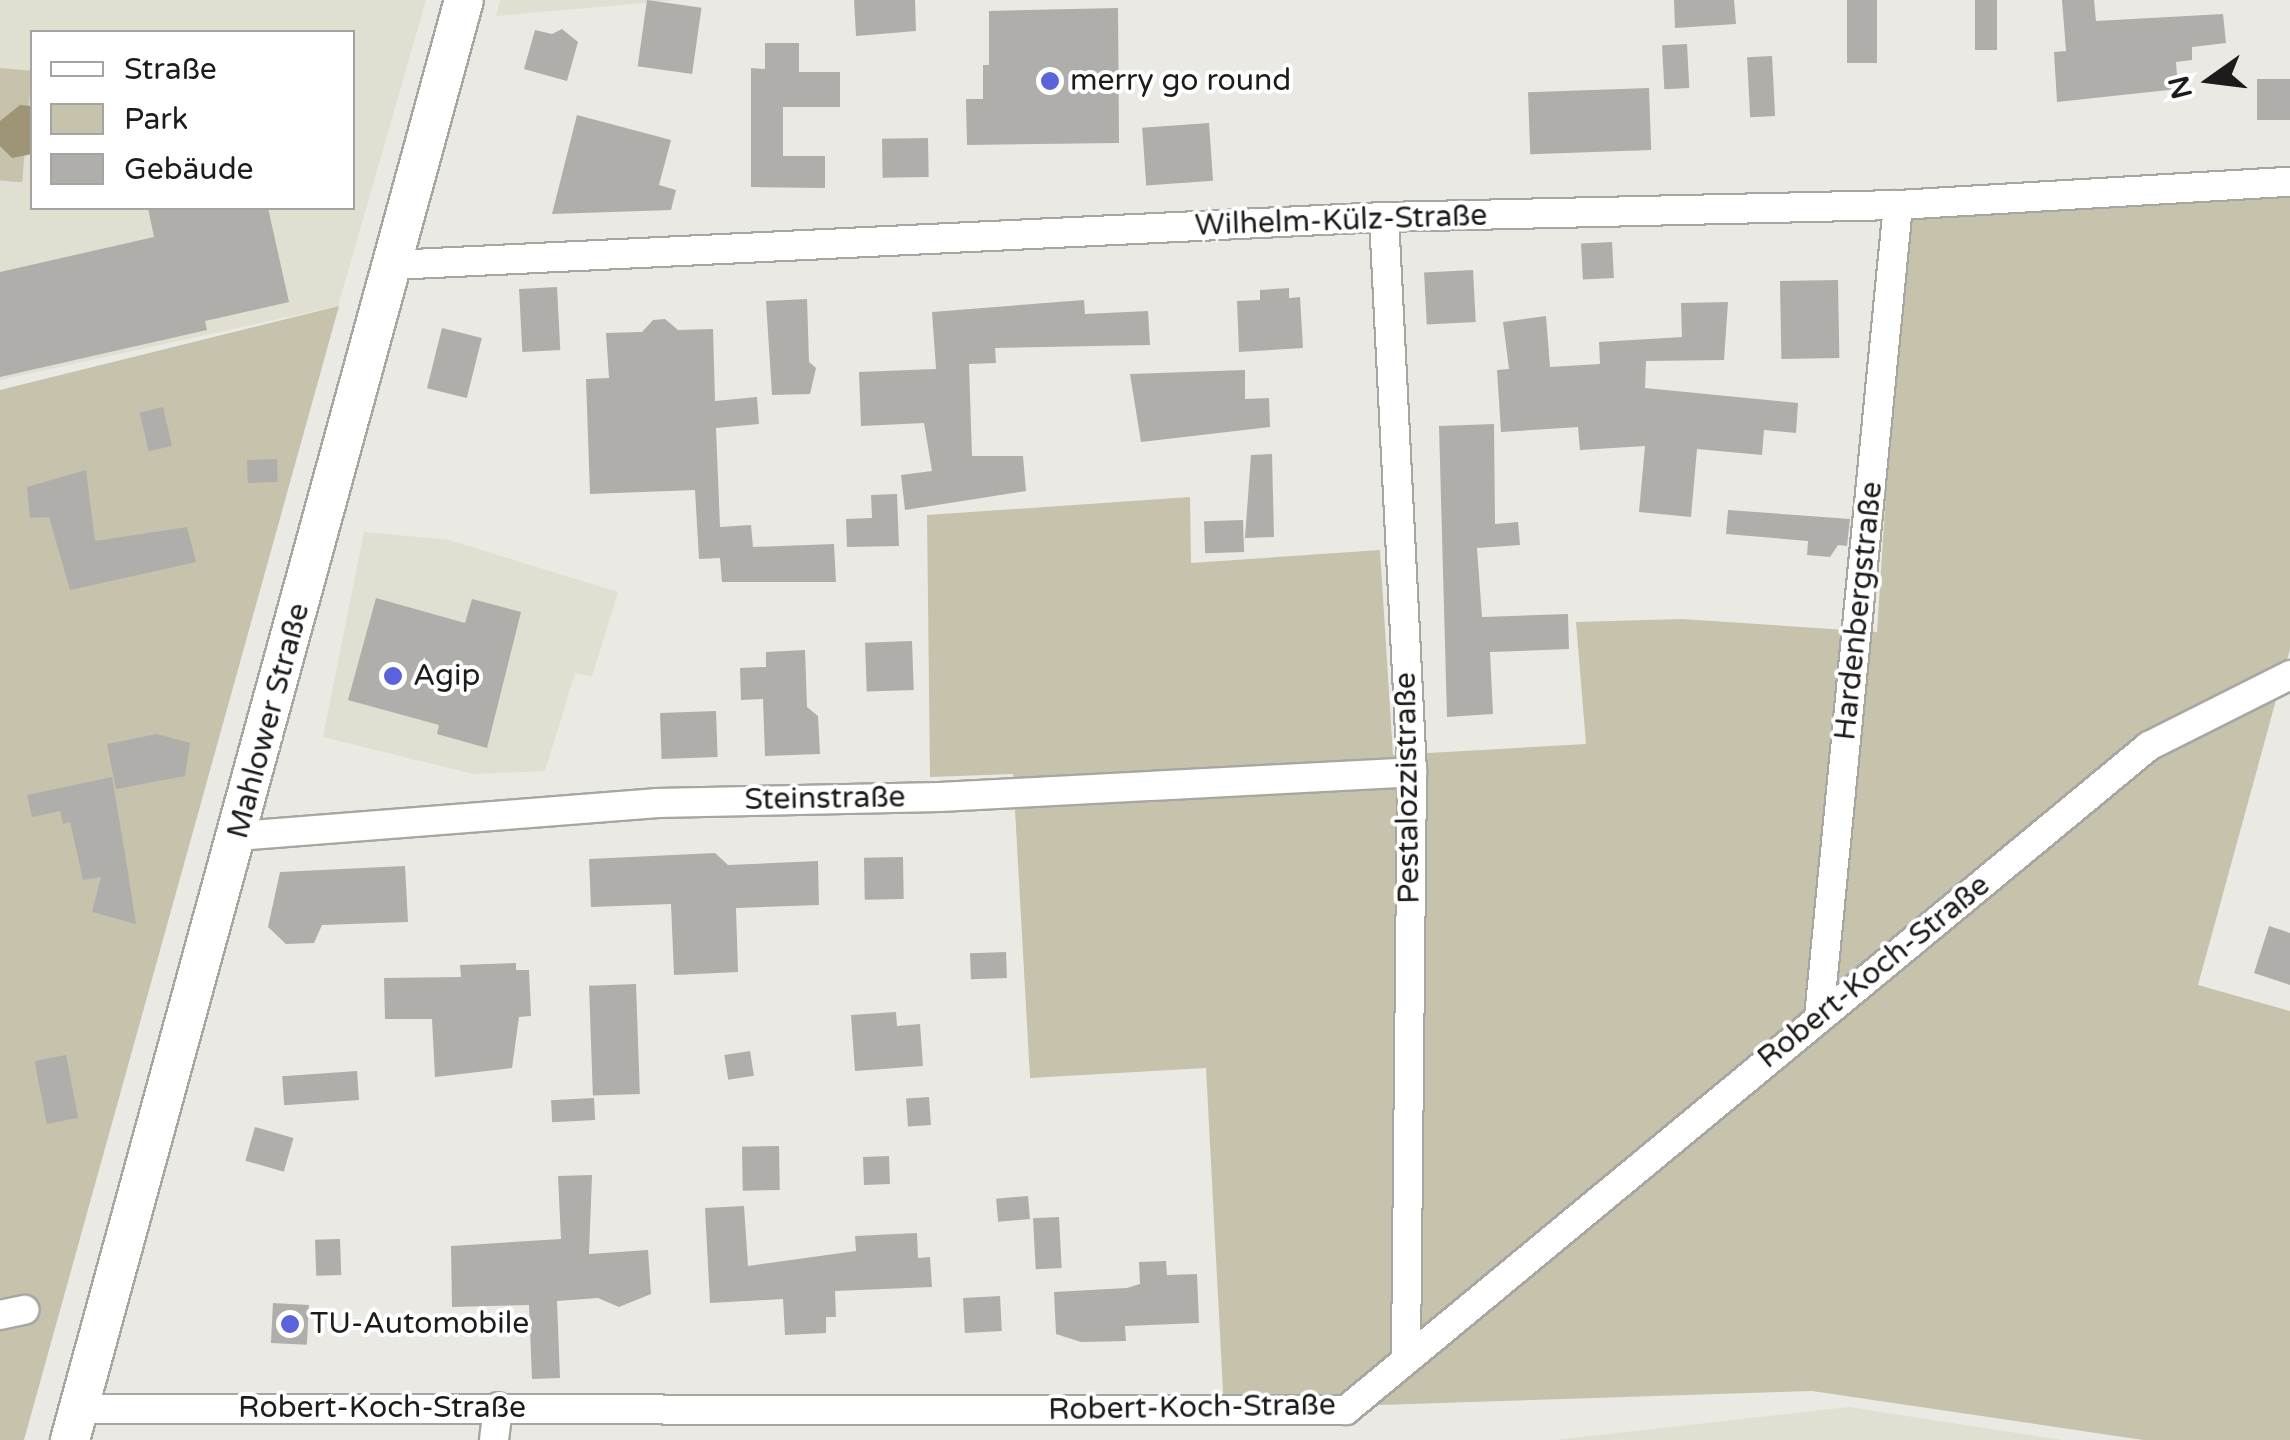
<!DOCTYPE html>
<html>
<head>
<meta charset="utf-8">
<style>
	body { margin:0 }
	#map { position:relative; width:2290px; height:1440px; overflow:hidden; background:#ebe9e4; font-family:"Varela Round",sans-serif }
	div>[style] { position:absolute }
	.built>* { inset:0; background:#e1ded2 }
	.green>* { inset:0; background:#c7c2ab; transform-origin:0 0 }
	.water>* { inset:0; background:#9d9575 }
	.building>* { inset:0; background:#b0aeaa; transform-origin:0 0 }
	.roads { filter:drop-shadow(2px 0 #a7a6a1) drop-shadow(-2px 0 #a7a6a1) drop-shadow(0 2px #a7a6a1) drop-shadow(0 -2px #a7a6a1) }
	.street>* { height:28px; margin:-14px; padding:0 14px; transform-origin:14px; border-radius:14px; background:#fff }
	.secondary>* { height:38px; margin:-19px; padding:0 19px; transform-origin:19px; border-radius:19px; background:#fff }
	.dots>* { width:28px; height:28px; translate:-50% -50%; box-sizing:border-box; border:5px solid #fff; border-radius:50% }
	span { translate:-50% -50%; white-space:nowrap; text-align:center; line-height:1.15; -webkit-text-stroke:8px #fff; paint-order:stroke }
	.poi-label { font-size:30px; color:#1d1c1a }
	.left { translate:0 -50%; text-align:left }
	.street-label { font-size:30px; color:#1d1c1a }
	.legend { position:absolute; left:30px; top:30px; width:325px; height:180px; box-sizing:border-box; background:#fff; border:2px solid #a5a4a3; margin:0; padding:12px 18px; list-style:none; font-size:30px; color:#1d1c1a }
	.legend li { display:flex; align-items:center; gap:20px; height:50px }
	.legend b { width:50px; border:2px solid #a5a4a3 }
	.north { position:absolute; left:2160px; top:30px; width:100px; height:100px; -webkit-text-stroke:8px #fff; paint-order:stroke; rotate:256deg; font-size:28px; font-weight:700; line-height:40px; text-align:center; color:#1d1c1a }
	.north::after { content:''; display:block; margin:auto; width:35px; height:45px; background:#1d1c1a; clip-path:polygon(50% 0,100% 100%,50% 72%,0 100%) }
</style>
</head>
<body>
<div id="map">
	<div class="built">
		<div style="clip-path:polygon(evenodd,0 0,426px 0,338px 306px,0 380px,0 0,32px 32px,352px 32px,352px 208px,32px 208px,32px 32px)"></div>
		<div style="clip-path:polygon(500px 0,677px 0,496px 16px)"></div>
		<div style="clip-path:polygon(364px 532px,449px 540px,618px 592px,592px 676px,575px 673px,545px 771px,473px 774px,323px 737px)"></div>
		<div style="clip-path:polygon(1849px 1407px,2062px 1440px,1555px 1440px)"></div>
	</div>
	<div class="green">
		<div style="left:0;top:68px;width:32px;height:112px;rotate:5deg"></div>
		<div style="clip-path:polygon(2290px 194px,2290px 649px,2198px 985px,2290px 1011px,2290px 1440px,2143px 1440px,1812px 1391px,1224px 1410px,1206px 1068px,1030px 1078px,1013px 774px,930px 777px,927px 515px,1190px 497px,1191px 563px,1380px 550px,1393px 755px,1586px 744px,1576px 622px,1682px 619px,1877px 632px,1904px 214px)"></div>
		<div style="clip-path:polygon(339px 306px,24px 1440px,0 1440px,0 390px)"></div>
	</div>
	<div class="water">
		<div style="clip-path:polygon(20px 105px,32px 106px,32px 154px,12px 158px,0 146px,0 121px)"></div>
	</div>
	<div class="building">
		<div style="left:647px;top:0;width:55px;height:67px;rotate:8deg"></div>
		<div style="clip-path:polygon(854px 0,915px 0,916px 31px,856px 36px)"></div>
		<div style="clip-path:polygon(1674px 0,1734px 0,1736px 24px,1675px 28px)"></div>
		<div style="left:1847px;top:0;width:30px;height:63px"></div>
		<div style="left:1975px;top:0;width:22px;height:50px"></div>
		<div style="clip-path:polygon(2062px 0,2094px 0,2096px 21px,2223px 14px,2226px 43px,2192px 47px,2192px 60px,2176px 62px,2178px 89px,2057px 102px,2054px 52px,2066px 51px)"></div>
		<div style="clip-path:polygon(1118px 8px,1119px 143px,967px 145px,966px 99px,983px 99px,983px 65px,989px 65px,989px 11px)"></div>
		<div style="clip-path:polygon(562px 29px,578px 42px,567px 81px,524px 69px,535px 30px,552px 34px)"></div>
		<div style="clip-path:polygon(765px 43px,799px 43px,799px 72px,840px 72px,840px 107px,783px 107px,783px 156px,825px 156px,825px 188px,751px 187px,751px 68px,765px 69px)"></div>
		<div style="left:1687px;top:44px;width:44px;height:25px;rotate:87deg"></div>
		<div style="left:1772px;top:56px;width:60px;height:25px;rotate:87deg"></div>
		<div style="left:2290px;top:79px;width:41px;height:33px;rotate:90deg"></div>
		<div style="left:1649px;top:88px;width:62px;height:121px;rotate:88deg"></div>
		<div style="clip-path:polygon(577px 115px,671px 140px,659px 185px,676px 190px,671px 210px,552px 214px)"></div>
		<div style="left:1209px;top:123px;width:58px;height:67px;rotate:86deg"></div>
		<div style="left:928px;top:138px;width:39px;height:46px;rotate:89deg"></div>
		<div style="clip-path:polygon(148px 208px,268px 208px,289px 302px,205px 321px,207px 330px,0 377px,0 272px,154px 237px)"></div>
		<div style="left:1612px;top:242px;width:36px;height:31px;rotate:87deg"></div>
		<div style="left:1473px;top:270px;width:52px;height:49px;rotate:87deg"></div>
		<div style="left:1838px;top:280px;width:78px;height:58px;rotate:89deg"></div>
		<div style="left:557px;top:287px;width:63px;height:38px;rotate:87deg"></div>
		<div style="clip-path:polygon(1289px 288px,1289px 298px,1300px 297px,1303px 348px,1239px 352px,1237px 301px,1260px 300px,1260px 290px)"></div>
		<div style="clip-path:polygon(807px 299px,809px 362px,816px 368px,810px 394px,772px 395px,766px 301px)"></div>
		<div style="clip-path:polygon(1084px 300px,1085px 314px,1148px 311px,1150px 345px,995px 348px,996px 363px,969px 364px,972px 456px,1023px 456px,1026px 491px,905px 510px,901px 475px,932px 471px,924px 423px,861px 426px,859px 372px,936px 369px,932px 312px)"></div>
		<div style="clip-path:polygon(1728px 302px,1724px 360px,1646px 361px,1645px 388px,1798px 403px,1796px 433px,1764px 430px,1762px 455px,1697px 449px,1691px 517px,1639px 512px,1645px 446px,1580px 450px,1578px 427px,1501px 432px,1497px 370px,1509px 369px,1503px 322px,1546px 316px,1550px 367px,1600px 364px,1599px 342px,1682px 337px,1681px 303px)"></div>
		<div style="clip-path:polygon(665px 319px,678px 330px,713px 329px,715px 401px,757px 397px,759px 424px,716px 428px,720px 527px,751px 525px,753px 547px,834px 544px,836px 582px,722px 582px,720px 558px,699px 559px,695px 490px,590px 494px,586px 379px,609px 378px,606px 333px,642px 332px,653px 320px)"></div>
		<div style="left:442px;top:328px;width:41px;height:62px;rotate:14deg"></div>
		<div style="clip-path:polygon(1245px 370px,1245px 399px,1269px 398px,1270px 427px,1141px 442px,1130px 374px)"></div>
		<div style="left:163px;top:407px;width:40px;height:24px;rotate:77deg"></div>
		<div style="clip-path:polygon(1494px 424px,1495px 524px,1518px 522px,1520px 545px,1477px 548px,1482px 617px,1568px 614px,1569px 649px,1490px 652px,1493px 714px,1447px 717px,1439px 426px)"></div>
		<div style="clip-path:polygon(1272px 454px,1274px 537px,1245px 538px,1251px 455px)"></div>
		<div style="left:277px;top:459px;width:23px;height:30px;rotate:88deg"></div>
		<div style="clip-path:polygon(86px 470px,95px 541px,187px 527px,196px 562px,70px 590px,49px 517px,30px 518px,27px 487px)"></div>
		<div style="clip-path:polygon(897px 494px,899px 546px,847px 547px,846px 519px,872px 518px,871px 495px)"></div>
		<div style="clip-path:polygon(1728px 510px,1850px 519px,1847px 546px,1838px 545px,1830px 557px,1807px 555px,1808px 541px,1726px 534px)"></div>
		<div style="left:1243px;top:520px;width:32px;height:39px;rotate:88deg"></div>
		<div style="clip-path:polygon(376px 598px,465px 623px,472px 599px,521px 612px,487px 748px,437px 734px,439px 725px,348px 700px)"></div>
		<div style="left:912px;top:641px;width:49px;height:47px;rotate:88deg"></div>
		<div style="clip-path:polygon(805px 650px,807px 707px,818px 716px,820px 754px,765px 756px,763px 699px,741px 700px,740px 668px,766px 667px,766px 652px)"></div>
		<div style="left:716px;top:711px;width:46px;height:56px;rotate:88deg"></div>
		<div style="clip-path:polygon(157px 734px,190px 743px,185px 776px,116px 789px,107px 744px)"></div>
		<div style="clip-path:polygon(112px 777px,128px 872px,136px 924px,92px 912px,101px 877px,83px 880px,70px 822px,63px 824px,60px 811px,32px 817px,27px 795px)"></div>
		<div style="clip-path:polygon(715px 853px,728px 865px,818px 861px,819px 905px,736px 908px,738px 972px,674px 975px,671px 904px,591px 907px,589px 859px)"></div>
		<div style="left:903px;top:857px;width:42px;height:39px;rotate:89deg"></div>
		<div style="clip-path:polygon(405px 866px,408px 922px,322px 925px,314px 943px,286px 944px,268px 927px,280px 872px)"></div>
		<div style="clip-path:polygon(2269px 926px,2290px 933px,2290px 985px,2254px 973px)"></div>
		<div style="left:1006px;top:952px;width:26px;height:36px;rotate:88deg"></div>
		<div style="clip-path:polygon(516px 963px,516px 970px,529px 970px,531px 1016px,519px 1017px,512px 1068px,435px 1077px,432px 1019px,385px 1019px,384px 978px,461px 977px,460px 965px)"></div>
		<div style="left:636px;top:984px;width:110px;height:47px;rotate:88deg"></div>
		<div style="clip-path:polygon(896px 1012px,897px 1026px,920px 1024px,923px 1066px,855px 1071px,851px 1015px)"></div>
		<div style="left:750px;top:1051px;width:25px;height:26px;rotate:81deg"></div>
		<div style="left:66px;top:1055px;width:64px;height:32px;rotate:79deg"></div>
		<div style="left:357px;top:1071px;width:29px;height:75px;rotate:86deg"></div>
		<div style="left:929px;top:1097px;width:28px;height:23px;rotate:86deg"></div>
		<div style="left:594px;top:1098px;width:22px;height:43px;rotate:87deg"></div>
		<div style="left:255px;top:1127px;width:40px;height:35px;rotate:16deg"></div>
		<div style="left:779px;top:1146px;width:44px;height:37px;rotate:89deg"></div>
		<div style="left:889px;top:1156px;width:28px;height:26px;rotate:88deg"></div>
		<div style="clip-path:polygon(592px 1175px,589px 1254px,648px 1250px,651px 1294px,619px 1307px,598px 1298px,557px 1301px,560px 1378px,532px 1379px,529px 1305px,452px 1307px,451px 1246px,561px 1239px,558px 1176px)"></div>
		<div style="left:1028px;top:1196px;width:23px;height:32px;rotate:85deg"></div>
		<div style="clip-path:polygon(744px 1206px,748px 1266px,856px 1251px,855px 1236px,917px 1233px,918px 1258px,930px 1257px,932px 1287px,835px 1291px,836px 1317px,826px 1317px,826px 1333px,785px 1335px,783px 1299px,710px 1303px,705px 1208px)"></div>
		<div style="left:1059px;top:1217px;width:51px;height:26px;rotate:87deg"></div>
		<div style="left:340px;top:1239px;width:36px;height:25px;rotate:88deg"></div>
		<div style="clip-path:polygon(1166px 1261px,1167px 1275px,1197px 1274px,1199px 1323px,1125px 1326px,1126px 1341px,1081px 1342px,1056px 1334px,1054px 1292px,1127px 1288px,1140px 1284px,1139px 1262px)"></div>
		<div style="left:1000px;top:1296px;width:35px;height:37px;rotate:87deg"></div>
		<div style="left:273px;top:1303px;width:36px;height:40px;rotate:3deg"></div>
	</div>
	<div class="roads">
		<div class="street">
			<div style="left:1384px;top:217px;width:556px;rotate:87.11deg"></div>
			<div style="left:1412px;top:772px;width:587px;rotate:90.59deg"></div>
			<div style="left:392px;top:265px;width:993px;rotate:-2.77deg"></div>
			<div style="left:1384px;top:217px;width:514px;rotate:-1.34deg"></div>
			<div style="left:1898px;top:205px;width:393px;rotate:-3.4deg"></div>
			<div style="left:238px;top:836px;width:420px;rotate:-4.5deg"></div>
			<div style="left:657px;top:803px;width:283px;rotate:-1.2deg"></div>
			<div style="left:940px;top:797px;width:473px;rotate:-3deg"></div>
			<div style="left:1819px;top:1017px;width:816px;rotate:-84.44deg"></div>
			<div style="left:0;top:1315px;width:25px;rotate:-12deg"></div>
			<div style="left:78px;top:1409px;width:1268px;rotate:0.05deg"></div>
			<div style="left:1346px;top:1410px;width:1042px;rotate:-39.59deg"></div>
			<div style="left:2149px;top:746px;width:158px;rotate:-26.7deg"></div>
			<div style="left:494px;top:1440px;width:33px;rotate:-83deg"></div>
		</div>
		<div class="secondary">
			<div style="left:70px;top:1440px;width:1493px;rotate:-74.7deg"></div>
		</div>
	</div>
	<div class="dots">
		<div style="left:1050px;top:81px;background:#5a63da"></div>
		<div style="left:393px;top:676px;background:#5a63da"></div>
		<div style="left:290px;top:1324px;background:#5a63da"></div>
	</div>
	<div class="poi-label">
		<span class="left" style="left:1070px;top:81px">merry go round</span>
		<span class="left" style="left:413px;top:676px">Agip</span>
		<span class="left" style="left:310px;top:1324px">TU-Automobile</span>
	</div>
	<div class="street-label">
		<span style="left:1341px;top:221px;rotate:-2deg">Wilhelm-Külz-Straße</span>
		<span style="left:1859px;top:611px;rotate:-84deg">Hardenbergstraße</span>
		<span style="left:269px;top:721px;rotate:-75deg">Mahlower Straße</span>
		<span style="left:1408px;top:788px;rotate:-91deg">Pestalozzistraße</span>
		<span style="left:825px;top:799px;rotate:-1deg">Steinstraße</span>
		<span style="left:1874px;top:972px;rotate:-39deg">Robert-Koch-Straße</span>
		<span style="left:382px;top:1408px">Robert-Koch-Straße</span>
		<span style="left:1192px;top:1408px;rotate:-1deg">Robert-Koch-Straße</span>
	</div>
	<ul class="legend">
	<li><b style="height:12px;background:#fff"></b>Straße</li>
	<li><b style="height:28px;background:#c7c2ab"></b>Park</li>
	<li><b style="height:28px;background:#b0aeaa"></b>Gebäude</li>
	</ul>
	<div class="north">N</div>
</div>
</body>
</html>
